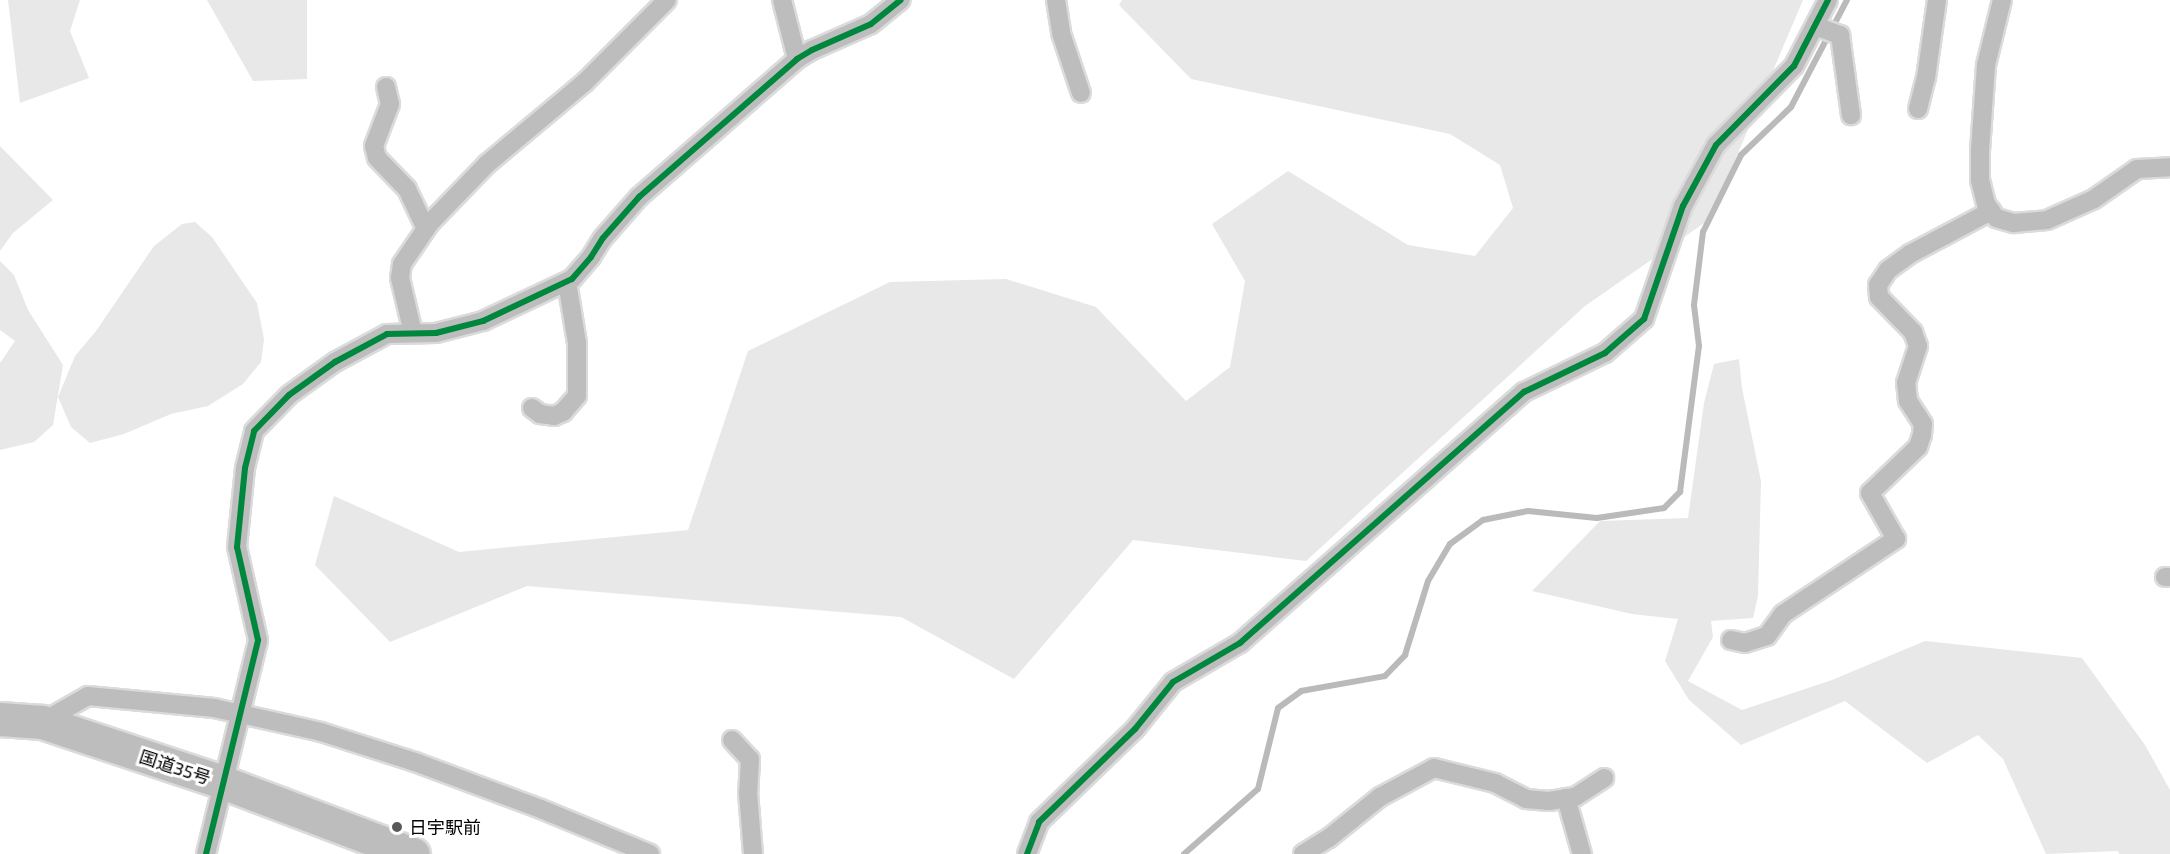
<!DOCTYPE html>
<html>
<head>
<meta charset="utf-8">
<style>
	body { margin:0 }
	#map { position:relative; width:2170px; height:854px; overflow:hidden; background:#fff; font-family:"Exo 2","Noto Sans JP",sans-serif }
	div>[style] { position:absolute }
	.green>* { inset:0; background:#e8e8e8 }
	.stream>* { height:6px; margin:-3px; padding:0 3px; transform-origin:3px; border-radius:3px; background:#bababa }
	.roads { filter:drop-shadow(2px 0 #dbdbdb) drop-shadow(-2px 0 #dbdbdb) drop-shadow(0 2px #dbdbdb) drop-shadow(0 -2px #dbdbdb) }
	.street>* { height:18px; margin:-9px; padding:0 9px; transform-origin:9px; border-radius:9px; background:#bdbdbd }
	.highway>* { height:33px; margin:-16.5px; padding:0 16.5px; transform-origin:16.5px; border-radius:16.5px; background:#bdbdbd }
	.cycleway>* { height:6px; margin:-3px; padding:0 3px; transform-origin:3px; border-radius:3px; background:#00873e }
	.dots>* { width:16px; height:16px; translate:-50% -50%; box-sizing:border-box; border:3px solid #fff; border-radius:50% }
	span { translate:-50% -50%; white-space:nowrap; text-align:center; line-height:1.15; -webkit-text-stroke:6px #fff; paint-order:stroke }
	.street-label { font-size:18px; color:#000 }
	.poi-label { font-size:18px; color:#000 }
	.left { translate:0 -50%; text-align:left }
</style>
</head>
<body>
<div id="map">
	<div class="green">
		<div style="clip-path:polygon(8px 0,80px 0,70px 31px,89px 78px,20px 103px)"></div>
		<div style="clip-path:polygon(207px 0,307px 0,307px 79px,253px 81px)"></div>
		<div style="clip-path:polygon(1122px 0,1803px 0,1710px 219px,1585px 306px,1306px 561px,1133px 540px,1014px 679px,901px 617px,527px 586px,390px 642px,315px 565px,334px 496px,459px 552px,688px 530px,748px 351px,890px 282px,1006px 279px,1096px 307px,1186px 401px,1230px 367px,1245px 281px,1212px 224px,1288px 171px,1408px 245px,1475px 256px,1513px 208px,1500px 165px,1450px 134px,1191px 79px,1119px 5px)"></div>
		<div style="clip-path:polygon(0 146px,53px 200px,13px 233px,0 251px)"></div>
		<div style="clip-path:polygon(195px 222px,212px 237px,257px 303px,264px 339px,261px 362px,243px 384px,208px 406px,171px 414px,124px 434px,90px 443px,71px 427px,58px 397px,75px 356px,96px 331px,154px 246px,182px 224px)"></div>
		<div style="clip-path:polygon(0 261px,14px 275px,28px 310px,63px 365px,53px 425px,34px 442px,0 450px,0 363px,15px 341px,0 330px)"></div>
		<div style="clip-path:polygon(1739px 359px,1742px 388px,1761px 481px,1758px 596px,1753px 618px,1711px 621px,1713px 637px,1688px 681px,1742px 710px,1832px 680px,1925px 641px,2082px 658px,2145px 745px,2170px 790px,2170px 854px,2119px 854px,2118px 851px,2046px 854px,2003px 759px,1978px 735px,1927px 763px,1845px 701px,1741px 745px,1689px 700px,1665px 661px,1678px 619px,1632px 614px,1532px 591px,1600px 521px,1688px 518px,1704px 403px,1714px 364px)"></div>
	</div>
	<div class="stream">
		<div style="left:1184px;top:854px;width:98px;rotate:-41.3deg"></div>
		<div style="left:1258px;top:789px;width:83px;rotate:-76.1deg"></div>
		<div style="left:1278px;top:708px;width:29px;rotate:-36deg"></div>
		<div style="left:1301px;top:691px;width:85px;rotate:-10.1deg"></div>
		<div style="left:1385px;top:676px;width:29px;rotate:-46deg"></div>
		<div style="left:1405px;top:655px;width:77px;rotate:-72.7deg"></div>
		<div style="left:1428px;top:581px;width:43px;rotate:-59.3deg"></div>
		<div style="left:1450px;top:544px;width:41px;rotate:-36deg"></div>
		<div style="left:1483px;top:520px;width:46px;rotate:-11.3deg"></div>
		<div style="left:1528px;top:511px;width:69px;rotate:5.8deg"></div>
		<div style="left:1597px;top:518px;width:68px;rotate:-8.5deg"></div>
		<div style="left:1664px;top:508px;width:23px;rotate:-45deg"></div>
		<div style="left:1680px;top:492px;width:147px;rotate:-82.6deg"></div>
		<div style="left:1699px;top:346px;width:41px;rotate:-97deg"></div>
		<div style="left:1694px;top:305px;width:74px;rotate:-83deg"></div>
		<div style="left:1703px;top:232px;width:86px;rotate:-63.7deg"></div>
		<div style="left:1741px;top:155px;width:69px;rotate:-43.8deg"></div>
		<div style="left:1791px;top:107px;width:121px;rotate:-62.4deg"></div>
	</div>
	<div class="roads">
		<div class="street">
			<div style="left:782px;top:0;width:61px;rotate:75.7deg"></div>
			<div style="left:1056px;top:0;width:33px;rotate:81deg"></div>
			<div style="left:1061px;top:33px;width:63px;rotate:71.6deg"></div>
			<div style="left:2002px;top:0;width:67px;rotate:103.8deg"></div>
			<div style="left:1986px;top:65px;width:86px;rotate:94deg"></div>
			<div style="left:1980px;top:151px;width:29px;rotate:90deg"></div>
			<div style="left:1980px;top:180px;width:25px;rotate:76deg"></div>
			<div style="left:1986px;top:204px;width:17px;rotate:54deg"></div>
			<div style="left:1996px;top:218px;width:19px;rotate:16deg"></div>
			<div style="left:2014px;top:223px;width:33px;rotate:-5deg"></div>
			<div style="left:2047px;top:220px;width:51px;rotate:-24.1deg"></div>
			<div style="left:2094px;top:199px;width:52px;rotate:-34.9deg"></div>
			<div style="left:2137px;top:169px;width:33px;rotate:-3deg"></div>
			<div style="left:1815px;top:26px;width:27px;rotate:20deg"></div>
			<div style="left:1840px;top:35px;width:81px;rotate:82.2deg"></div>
			<div style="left:386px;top:87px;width:17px;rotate:77deg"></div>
			<div style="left:390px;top:104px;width:45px;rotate:110.9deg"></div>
			<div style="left:374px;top:146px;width:12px;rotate:76deg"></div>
			<div style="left:377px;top:158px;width:43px;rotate:45.9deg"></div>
			<div style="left:407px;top:189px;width:44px;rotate:64.6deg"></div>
			<div style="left:1918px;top:109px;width:32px;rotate:-76deg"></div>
			<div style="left:1926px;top:78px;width:79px;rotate:-82deg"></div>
			<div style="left:413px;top:333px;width:57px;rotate:-103.3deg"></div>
			<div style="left:400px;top:278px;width:14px;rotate:-82deg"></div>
			<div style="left:402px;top:264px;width:50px;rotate:-55.7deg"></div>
			<div style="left:430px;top:223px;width:82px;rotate:-46deg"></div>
			<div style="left:487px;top:164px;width:126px;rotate:-39.9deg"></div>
			<div style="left:584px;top:83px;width:117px;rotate:-45deg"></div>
			<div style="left:532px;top:408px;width:10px;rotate:37deg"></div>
			<div style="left:540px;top:414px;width:14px;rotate:8deg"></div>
			<div style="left:554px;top:416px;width:10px;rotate:-24deg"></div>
			<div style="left:563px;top:412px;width:21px;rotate:-49deg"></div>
			<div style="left:577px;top:396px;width:53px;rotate:-90deg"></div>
			<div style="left:577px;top:343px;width:62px;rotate:-99.3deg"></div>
			<div style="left:2165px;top:577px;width:5px"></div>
			<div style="left:1731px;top:640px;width:14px;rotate:12deg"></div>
			<div style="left:1745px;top:643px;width:23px;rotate:-18deg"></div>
			<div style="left:1767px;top:636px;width:27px;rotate:-54deg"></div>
			<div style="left:1783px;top:614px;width:136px;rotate:-33.6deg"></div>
			<div style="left:1896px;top:539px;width:53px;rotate:-119.5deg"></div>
			<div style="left:1870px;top:493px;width:66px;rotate:-43.8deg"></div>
			<div style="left:1918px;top:447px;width:13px;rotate:-72deg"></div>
			<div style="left:1922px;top:435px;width:11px;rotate:-85deg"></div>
			<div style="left:1923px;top:424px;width:27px;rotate:-123deg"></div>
			<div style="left:1908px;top:401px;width:18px;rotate:-96deg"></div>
			<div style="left:1906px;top:383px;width:39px;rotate:-72deg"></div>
			<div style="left:1918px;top:346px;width:15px;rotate:-110deg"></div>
			<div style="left:1913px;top:332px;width:49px;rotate:-134.2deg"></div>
			<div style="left:1879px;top:297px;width:12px;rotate:-95deg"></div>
			<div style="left:1878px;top:285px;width:18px;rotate:-56deg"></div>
			<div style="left:1888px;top:270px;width:27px;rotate:-36deg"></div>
			<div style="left:1910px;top:254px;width:92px;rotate:-28deg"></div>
			<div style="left:42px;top:722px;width:53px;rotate:-29.5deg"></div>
			<div style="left:88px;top:696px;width:127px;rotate:5.4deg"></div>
			<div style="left:214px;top:708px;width:110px;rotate:12.6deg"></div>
			<div style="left:321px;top:732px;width:99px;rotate:17.7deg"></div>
			<div style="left:415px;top:762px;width:134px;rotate:20.5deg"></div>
			<div style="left:541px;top:809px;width:118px;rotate:22.4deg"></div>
			<div style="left:732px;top:740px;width:26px;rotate:47deg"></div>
			<div style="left:750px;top:759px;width:33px;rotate:93deg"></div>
			<div style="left:748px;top:792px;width:62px;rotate:85.4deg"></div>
			<div style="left:1566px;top:798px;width:58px;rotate:74.1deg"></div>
			<div style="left:206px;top:854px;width:220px;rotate:-76.3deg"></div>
			<div style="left:258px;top:640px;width:95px;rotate:-102.7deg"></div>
			<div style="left:237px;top:547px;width:79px;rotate:-84.2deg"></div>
			<div style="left:245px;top:468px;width:38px;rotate:-76deg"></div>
			<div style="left:254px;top:431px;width:50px;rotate:-45.8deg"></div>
			<div style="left:289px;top:395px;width:57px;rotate:-35.7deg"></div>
			<div style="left:335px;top:362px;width:59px;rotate:-28.3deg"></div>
			<div style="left:387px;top:334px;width:49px;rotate:-1.2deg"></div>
			<div style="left:436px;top:333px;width:49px;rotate:-14.3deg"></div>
			<div style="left:483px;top:321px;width:98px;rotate:-25.3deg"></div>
			<div style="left:572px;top:279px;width:29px;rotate:-49deg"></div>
			<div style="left:591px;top:257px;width:22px;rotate:-58deg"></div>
			<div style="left:603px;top:238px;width:55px;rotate:-48.7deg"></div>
			<div style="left:639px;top:197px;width:210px;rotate:-41.1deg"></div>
			<div style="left:797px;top:59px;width:17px;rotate:-31deg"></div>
			<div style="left:812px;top:50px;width:64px;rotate:-23.8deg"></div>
			<div style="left:871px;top:24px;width:38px;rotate:-39deg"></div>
			<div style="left:1027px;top:854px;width:34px;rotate:-69deg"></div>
			<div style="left:1039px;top:822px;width:134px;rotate:-44.1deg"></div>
			<div style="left:1135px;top:729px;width:60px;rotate:-51deg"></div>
			<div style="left:1173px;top:682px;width:78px;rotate:-30.2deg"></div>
			<div style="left:1240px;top:643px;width:379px;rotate:-41.5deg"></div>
			<div style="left:1524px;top:392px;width:90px;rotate:-25.7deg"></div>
			<div style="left:1605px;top:353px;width:52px;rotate:-41.1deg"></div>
			<div style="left:1644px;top:319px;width:120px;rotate:-71deg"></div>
			<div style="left:1683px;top:206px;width:69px;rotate:-61.6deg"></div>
			<div style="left:1716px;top:145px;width:111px;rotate:-45.4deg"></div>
			<div style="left:1794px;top:66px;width:74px;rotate:-62.7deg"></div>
			<div style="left:1303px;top:854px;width:31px;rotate:-32deg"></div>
			<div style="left:1329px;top:838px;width:65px;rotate:-38.8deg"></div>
			<div style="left:1380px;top:797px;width:61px;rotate:-28.2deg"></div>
			<div style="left:1434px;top:768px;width:63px;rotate:13.8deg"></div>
			<div style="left:1495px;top:783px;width:35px;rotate:27deg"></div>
			<div style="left:1526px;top:799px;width:23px;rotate:5deg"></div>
			<div style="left:1549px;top:801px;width:26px;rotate:-9deg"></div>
			<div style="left:1575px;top:797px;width:35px;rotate:-33deg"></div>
		</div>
		<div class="highway">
			<div style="left:0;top:719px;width:42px;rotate:4.1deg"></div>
			<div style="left:42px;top:722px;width:190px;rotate:18.4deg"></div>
			<div style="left:222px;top:782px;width:204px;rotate:20.7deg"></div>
		</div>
	</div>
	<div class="cycleway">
		<div style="left:206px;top:854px;width:220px;rotate:-76.3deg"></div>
		<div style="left:258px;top:640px;width:95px;rotate:-102.7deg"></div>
		<div style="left:237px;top:547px;width:79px;rotate:-84.2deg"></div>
		<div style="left:245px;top:468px;width:38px;rotate:-76deg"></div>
		<div style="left:254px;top:431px;width:50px;rotate:-45.8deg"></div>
		<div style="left:289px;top:395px;width:57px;rotate:-35.7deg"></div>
		<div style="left:335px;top:362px;width:59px;rotate:-28.3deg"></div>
		<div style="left:387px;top:334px;width:49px;rotate:-1.2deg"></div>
		<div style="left:436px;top:333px;width:49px;rotate:-14.3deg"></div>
		<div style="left:483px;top:321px;width:98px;rotate:-25.3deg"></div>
		<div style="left:572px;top:279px;width:29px;rotate:-49deg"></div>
		<div style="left:591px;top:257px;width:22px;rotate:-58deg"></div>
		<div style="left:603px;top:238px;width:55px;rotate:-48.7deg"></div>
		<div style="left:639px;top:197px;width:210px;rotate:-41.1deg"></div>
		<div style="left:797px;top:59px;width:17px;rotate:-31deg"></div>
		<div style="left:812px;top:50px;width:64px;rotate:-23.8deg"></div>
		<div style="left:871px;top:24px;width:38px;rotate:-39deg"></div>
		<div style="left:1027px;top:854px;width:34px;rotate:-69deg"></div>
		<div style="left:1039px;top:822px;width:134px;rotate:-44.1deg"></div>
		<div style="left:1135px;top:729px;width:60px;rotate:-51deg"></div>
		<div style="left:1173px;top:682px;width:78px;rotate:-30.2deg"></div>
		<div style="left:1240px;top:643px;width:379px;rotate:-41.5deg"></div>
		<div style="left:1524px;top:392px;width:90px;rotate:-25.7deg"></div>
		<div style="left:1605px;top:353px;width:52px;rotate:-41.1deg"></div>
		<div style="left:1644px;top:319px;width:120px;rotate:-71deg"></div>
		<div style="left:1683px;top:206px;width:69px;rotate:-61.6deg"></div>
		<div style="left:1716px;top:145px;width:111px;rotate:-45.4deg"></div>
		<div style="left:1794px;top:66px;width:74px;rotate:-62.7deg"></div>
	</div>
	<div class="dots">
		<div style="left:397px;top:827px;background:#595959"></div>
	</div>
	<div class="street-label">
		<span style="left:175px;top:767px;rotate:18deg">国道35号</span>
	</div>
	<div class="poi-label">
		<span class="left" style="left:409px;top:827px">日宇駅前</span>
	</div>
</div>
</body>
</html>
